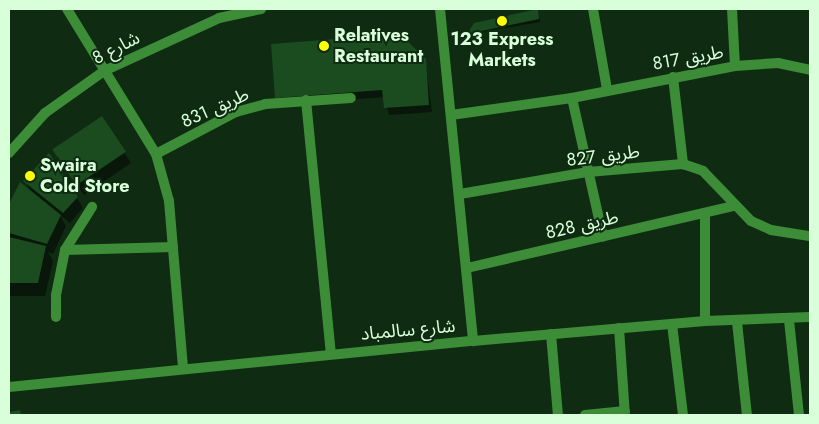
<!DOCTYPE html>
<html>
<head>
<meta charset="utf-8">
<style>
	body { margin:0 }
	#map { position:relative; width:819px; height:424px; overflow:hidden; background:#0f2b12; font-family:Jost,"Noto Sans Arabic",sans-serif }
	div>[style] { position:absolute }
	.shadow>* { inset:0; background:#0007 }
	.building>* { inset:0; background:#1a4c20; transform-origin:0 0 }
	.minor>* { height:10px; margin:-5px; padding:0 5px; transform-origin:5px; border-radius:5px; background:#3c8c38 }
	.tertiary>* { height:10px; margin:-5px; padding:0 5px; transform-origin:5px; border-radius:5px; background:#3c8c38 }
	.dots>* { width:14px; height:14px; translate:-50% -50%; box-sizing:border-box; border:2px solid #0f2b12; border-radius:50% }
	span { translate:-50% -50%; white-space:nowrap; text-align:center; line-height:1.15; -webkit-text-stroke:4px #0f2b12; paint-order:stroke }
	.poi-label { font-size:18px; color:#d9ffda; font-weight:700 }
	.left { translate:0 -50%; text-align:left }
	.street-label { font-size:18px; color:#d9ffda }
	.frame { position:absolute; inset:0; border:10px solid #d9ffda; pointer-events:none }
</style>
</head>
<body>
<div id="map">
	<div class="shadow">
		<div style="clip-path:polygon(538px 10px,540px 22px,469px 34px)"></div>
		<div style="clip-path:polygon(272px 45px,425px 60px,432px 112px,389px 115px,384px 97px,280px 105px)"></div>
		<div style="clip-path:polygon(102px 118px,131px 163px,84px 195px,61px 161px)"></div>
		<div style="clip-path:polygon(25px 181px,77px 198px,83px 208px,70px 223px,60px 215px,66px 226px,53px 254px,48px 252px,53px 261px,45px 296px,9px 296px,9px 207px,21px 184px,31px 192px)"></div>
	</div>
	<div class="building">
		<div style="clip-path:polygon(538px 9px,539px 19px,467px 34px,474px 23px)"></div>
		<div style="clip-path:polygon(400px 34px,426px 59px,429px 105px,384px 108px,382px 90px,275px 98px,271px 44px)"></div>
		<div style="left:102px;top:116px;width:43px;height:60px;rotate:56deg"></div>
		<div style="clip-path:polygon(49px 153px,78px 197px,63px 213px,23px 181px)"></div>
		<div style="clip-path:polygon(20px 182px,61px 215px,47px 244px,9px 233px,9px 204px)"></div>
		<div style="clip-path:polygon(9px 237px,46px 246px,38px 283px,9px 283px)"></div>
		<div style="clip-path:polygon(20px 410px,21px 415px,9px 415px,9px 412px)"></div>
	</div>
	<div class="minor">
		<div style="left:67px;top:9px;width:170px;rotate:58.5deg"></div>
		<div style="left:156px;top:154px;width:49px;rotate:74.5deg"></div>
		<div style="left:169px;top:201px;width:168px;rotate:85.2deg"></div>
		<div style="left:440px;top:9px;width:334px;rotate:84.3deg"></div>
		<div style="left:593px;top:9px;width:81px;rotate:80.1deg"></div>
		<div style="left:732px;top:9px;width:57px;rotate:87deg"></div>
		<div style="left:673px;top:77px;width:88px;rotate:83.4deg"></div>
		<div style="left:572px;top:98px;width:142px;rotate:77.4deg"></div>
		<div style="left:306px;top:100px;width:254px;rotate:84.4deg"></div>
		<div style="left:451px;top:115px;width:122px;rotate:-8deg"></div>
		<div style="left:572px;top:98px;width:166px;rotate:-11.1deg"></div>
		<div style="left:735px;top:66px;width:43px;rotate:-4deg"></div>
		<div style="left:778px;top:63px;width:33px;rotate:12deg"></div>
		<div style="left:156px;top:154px;width:90px;rotate:-27.7deg"></div>
		<div style="left:236px;top:112px;width:30px;rotate:-15deg"></div>
		<div style="left:265px;top:104px;width:86px;rotate:-4deg"></div>
		<div style="left:460px;top:194px;width:130px;rotate:-9.8deg"></div>
		<div style="left:588px;top:172px;width:95px;rotate:-4.8deg"></div>
		<div style="left:683px;top:164px;width:21px;rotate:19deg"></div>
		<div style="left:703px;top:171px;width:69px;rotate:46.2deg"></div>
		<div style="left:751px;top:221px;width:22px;rotate:24deg"></div>
		<div style="left:771px;top:230px;width:39px;rotate:9deg"></div>
		<div style="left:705px;top:213px;width:108px;rotate:90deg"></div>
		<div style="left:65px;top:250px;width:108px;rotate:-1.6deg"></div>
		<div style="left:467px;top:268px;width:273px;rotate:-13.1deg"></div>
		<div style="left:56px;top:317px;width:22px;rotate:-90deg"></div>
		<div style="left:56px;top:295px;width:46px;rotate:-78.7deg"></div>
		<div style="left:65px;top:250px;width:51px;rotate:-57.9deg"></div>
		<div style="left:789px;top:320px;width:96px;rotate:84deg"></div>
		<div style="left:737px;top:322px;width:94px;rotate:83.9deg"></div>
		<div style="left:672px;top:324px;width:92px;rotate:83.1deg"></div>
		<div style="left:619px;top:328px;width:87px;rotate:86.1deg"></div>
		<div style="left:551px;top:334px;width:81px;rotate:85.1deg"></div>
		<div style="left:9px;top:387px;width:466px;rotate:-5.7deg"></div>
		<div style="left:473px;top:341px;width:233px;rotate:-4.9deg"></div>
		<div style="left:705px;top:321px;width:105px;rotate:-2.2deg"></div>
		<div style="left:585px;top:415px;width:40px;rotate:-5.7deg"></div>
	</div>
	<div class="tertiary">
		<div style="left:9px;top:153px;width:54px;rotate:-48deg"></div>
		<div style="left:45px;top:113px;width:72px;rotate:-35.4deg"></div>
		<div style="left:104px;top:71px;width:127px;rotate:-24.7deg"></div>
		<div style="left:219px;top:18px;width:43px;rotate:-12.1deg"></div>
	</div>
	<div class="dots">
		<div style="left:502px;top:21px;background:#fcff05"></div>
		<div style="left:324px;top:46px;background:#fcff05"></div>
		<div style="left:30px;top:176px;background:#fcff05"></div>
	</div>
	<div class="poi-label">
		<span class="left" style="left:334px;top:46px">Relatives<br>Restaurant</span>
		<span style="left:502px;top:50px">123 Express<br>Markets</span>
		<span class="left" style="left:40px;top:176px">Swaira<br>Cold Store</span>
	</div>
	<div class="street-label">
		<span style="left:116px;top:48px;rotate:-27deg">شارع 8</span>
		<span style="left:688px;top:58px;rotate:-10deg">طريق 817</span>
		<span style="left:215px;top:108px;rotate:-24deg">طريق 831</span>
		<span style="left:603px;top:156px;rotate:-7deg">طريق 827</span>
		<span style="left:582px;top:225px;rotate:-13deg">طريق 828</span>
		<span style="left:408px;top:330px;rotate:-5deg">شارع سالمباد</span>
	</div>
	<div class="frame"></div>
</div>
</body>
</html>
